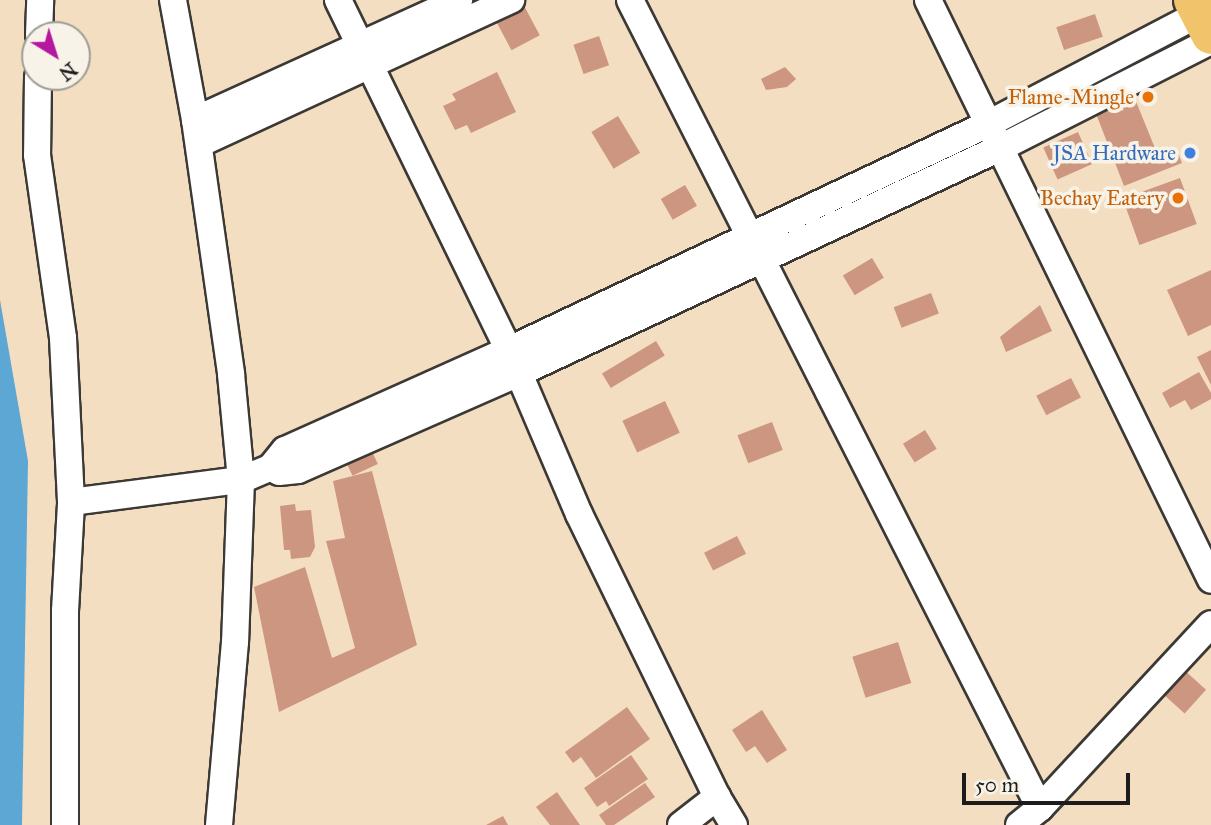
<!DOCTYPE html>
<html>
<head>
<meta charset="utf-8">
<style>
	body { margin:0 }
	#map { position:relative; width:1211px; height:825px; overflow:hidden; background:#f4dec1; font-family:"IM FELL Great Primer",serif }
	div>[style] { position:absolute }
	.water>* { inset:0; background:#5ca7d4 }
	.building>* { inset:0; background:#cd9681; transform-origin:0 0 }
	.roads { filter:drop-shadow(2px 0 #3c3935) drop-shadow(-2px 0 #3c3935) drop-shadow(0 2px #3c3935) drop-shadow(0 -2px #3c3935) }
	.minor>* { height:26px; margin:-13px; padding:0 13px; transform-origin:13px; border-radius:13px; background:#fff }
	.highway>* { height:38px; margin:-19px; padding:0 19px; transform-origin:19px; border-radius:19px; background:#f1c36a }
	.dots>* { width:19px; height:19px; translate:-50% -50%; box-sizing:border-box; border:4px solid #f7f3e8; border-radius:50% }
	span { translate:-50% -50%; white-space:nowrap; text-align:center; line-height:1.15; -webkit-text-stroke:7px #f7f3e8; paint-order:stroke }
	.food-label { font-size:21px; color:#c56008 }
	.right { translate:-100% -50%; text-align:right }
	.shop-label { font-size:21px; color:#366cbe }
	.north { position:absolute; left:21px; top:21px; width:70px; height:70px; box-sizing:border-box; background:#f7f3e8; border:2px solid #9f9d96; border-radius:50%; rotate:142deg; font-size:19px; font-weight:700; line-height:28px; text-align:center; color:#1c1c1c }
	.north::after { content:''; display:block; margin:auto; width:24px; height:32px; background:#b5179e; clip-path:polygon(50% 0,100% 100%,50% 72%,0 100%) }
	.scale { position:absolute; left:962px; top:773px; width:168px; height:32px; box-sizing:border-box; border:4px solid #1c1c1c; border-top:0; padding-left:9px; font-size:21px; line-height:24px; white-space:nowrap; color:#1c1c1c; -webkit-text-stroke:5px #f7f3e8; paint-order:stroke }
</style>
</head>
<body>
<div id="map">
	<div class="water">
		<div style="clip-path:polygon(0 300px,28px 461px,22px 825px,0 825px)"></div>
	</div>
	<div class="building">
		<div style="left:521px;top:0;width:40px;height:32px;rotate:62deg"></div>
		<div style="left:1095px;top:14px;width:24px;height:41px;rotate:71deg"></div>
		<div style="left:599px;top:36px;width:31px;height:27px;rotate:71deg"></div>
		<div style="clip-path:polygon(785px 67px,796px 79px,787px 87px,766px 90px,761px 79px)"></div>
		<div style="clip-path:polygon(497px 72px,516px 112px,471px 133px,467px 125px,455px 130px,443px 106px,456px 100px,452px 94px)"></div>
		<div style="clip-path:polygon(1128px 98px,1135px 99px,1159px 158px,1177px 151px,1182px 163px,1124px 186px,1095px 111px)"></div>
		<div style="left:618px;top:116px;width:43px;height:31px;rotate:59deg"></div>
		<div style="left:1078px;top:132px;width:35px;height:38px;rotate:66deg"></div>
		<div style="left:1180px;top:178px;width:49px;height:61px;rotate:70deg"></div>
		<div style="left:685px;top:185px;width:24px;height:28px;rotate:60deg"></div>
		<div style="left:872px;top:258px;width:23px;height:34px;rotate:59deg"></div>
		<div style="clip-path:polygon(1211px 270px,1211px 325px,1188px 336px,1167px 290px)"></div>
		<div style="left:931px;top:293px;width:22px;height:40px;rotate:69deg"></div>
		<div style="clip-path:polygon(1040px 305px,1052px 331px,1006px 352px,1000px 337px)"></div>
		<div style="left:656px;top:341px;width:17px;height:63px;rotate:59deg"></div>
		<div style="clip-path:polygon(1211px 350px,1211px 385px,1197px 357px)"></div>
		<div style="clip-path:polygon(1199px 372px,1211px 393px,1211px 399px,1191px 410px,1185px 400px,1170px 408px,1162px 393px)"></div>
		<div style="left:1071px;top:378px;width:22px;height:39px;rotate:63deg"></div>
		<div style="left:665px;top:401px;width:35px;height:47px;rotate:65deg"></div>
		<div style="left:772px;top:422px;width:30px;height:37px;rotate:69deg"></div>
		<div style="left:925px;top:430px;width:22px;height:26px;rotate:58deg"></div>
		<div style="left:369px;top:445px;width:21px;height:28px;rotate:65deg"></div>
		<div style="clip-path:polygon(372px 471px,417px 645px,279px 712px,254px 587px,305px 567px,332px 658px,355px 648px,326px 541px,345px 538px,333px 481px)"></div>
		<div style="clip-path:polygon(295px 504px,296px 511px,311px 510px,315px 547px,310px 557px,291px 559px,290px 550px,284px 550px,280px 506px)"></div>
		<div style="left:737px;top:536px;width:20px;height:37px;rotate:63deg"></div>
		<div style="left:898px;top:642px;width:43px;height:48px;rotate:72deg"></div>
		<div style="left:1183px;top:669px;width:31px;height:32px;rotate:42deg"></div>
		<div style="clip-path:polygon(627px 707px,650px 739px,596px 778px,581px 757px,573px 763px,565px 752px)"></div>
		<div style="clip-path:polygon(762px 710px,787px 750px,767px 763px,755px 746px,746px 752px,732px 730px)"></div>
		<div style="clip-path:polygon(631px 755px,648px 779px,609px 806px,606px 801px,597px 807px,584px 788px)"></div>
		<div style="clip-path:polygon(645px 783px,655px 797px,614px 825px,606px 825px,599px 815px)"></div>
		<div style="clip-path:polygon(557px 792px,580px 825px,550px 825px,536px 807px)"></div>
		<div style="clip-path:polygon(503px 816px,508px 825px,486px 825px)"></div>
	</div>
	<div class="roads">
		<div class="minor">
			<div style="left:173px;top:0;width:122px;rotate:79.6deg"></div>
			<div style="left:195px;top:120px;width:257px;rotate:81.9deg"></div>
			<div style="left:231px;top:374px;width:106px;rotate:84.6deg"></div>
			<div style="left:241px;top:480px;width:162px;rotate:92.1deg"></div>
			<div style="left:235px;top:642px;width:184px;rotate:95deg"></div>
			<div style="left:338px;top:0;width:390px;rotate:64deg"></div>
			<div style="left:509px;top:350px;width:178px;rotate:66.9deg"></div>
			<div style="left:579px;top:514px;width:315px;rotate:64deg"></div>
			<div style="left:717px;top:797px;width:33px;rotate:59deg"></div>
			<div style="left:630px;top:0;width:906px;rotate:63.1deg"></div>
			<div style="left:928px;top:0;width:645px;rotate:63.99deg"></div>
			<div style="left:39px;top:35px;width:35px;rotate:-88deg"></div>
			<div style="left:38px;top:77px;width:78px;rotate:90.7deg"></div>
			<div style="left:37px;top:155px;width:185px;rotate:81.9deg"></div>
			<div style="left:63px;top:338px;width:164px;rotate:87.2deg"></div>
			<div style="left:195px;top:120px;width:290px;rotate:-24.4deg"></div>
			<div style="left:199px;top:144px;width:344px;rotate:-24.8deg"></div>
			<div style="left:271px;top:467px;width:9px;rotate:32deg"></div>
			<div style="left:279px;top:472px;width:19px;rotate:-6deg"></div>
			<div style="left:298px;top:470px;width:241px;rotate:-23.7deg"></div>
			<div style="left:519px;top:373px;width:533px;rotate:-25.08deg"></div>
			<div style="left:1002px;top:147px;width:234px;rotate:-26.9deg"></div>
			<div style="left:65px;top:825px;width:214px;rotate:-90deg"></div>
			<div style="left:65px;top:611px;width:109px;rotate:-86.8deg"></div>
			<div style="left:71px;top:502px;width:171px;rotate:-7.4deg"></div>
			<div style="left:241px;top:480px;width:33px;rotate:-23deg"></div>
			<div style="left:271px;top:467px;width:22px;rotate:-51deg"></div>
			<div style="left:285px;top:450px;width:245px;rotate:-24.1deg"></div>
			<div style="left:509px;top:350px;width:532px;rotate:-25.26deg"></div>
			<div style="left:990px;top:123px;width:237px;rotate:-27.6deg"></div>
			<div style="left:681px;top:825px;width:46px;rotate:-37.9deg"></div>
			<div style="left:1019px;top:825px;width:27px;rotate:-39deg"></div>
			<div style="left:1040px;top:808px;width:251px;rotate:-47.1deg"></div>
		</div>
		<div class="highway">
			<div style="left:1193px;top:0;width:39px;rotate:63deg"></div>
		</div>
	</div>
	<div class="dots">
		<div style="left:1148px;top:97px;background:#e8710a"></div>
		<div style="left:1190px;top:153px;background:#3f7fe0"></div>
		<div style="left:1178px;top:198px;background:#e8710a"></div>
	</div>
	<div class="food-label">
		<span class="right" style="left:1134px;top:97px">Flame-Mingle</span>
		<span class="right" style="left:1164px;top:198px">Bechay Eatery</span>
	</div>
	<div class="shop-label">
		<span class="right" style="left:1176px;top:153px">JSA Hardware</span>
	</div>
	<div class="north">N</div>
	<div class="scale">50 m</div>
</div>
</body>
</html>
